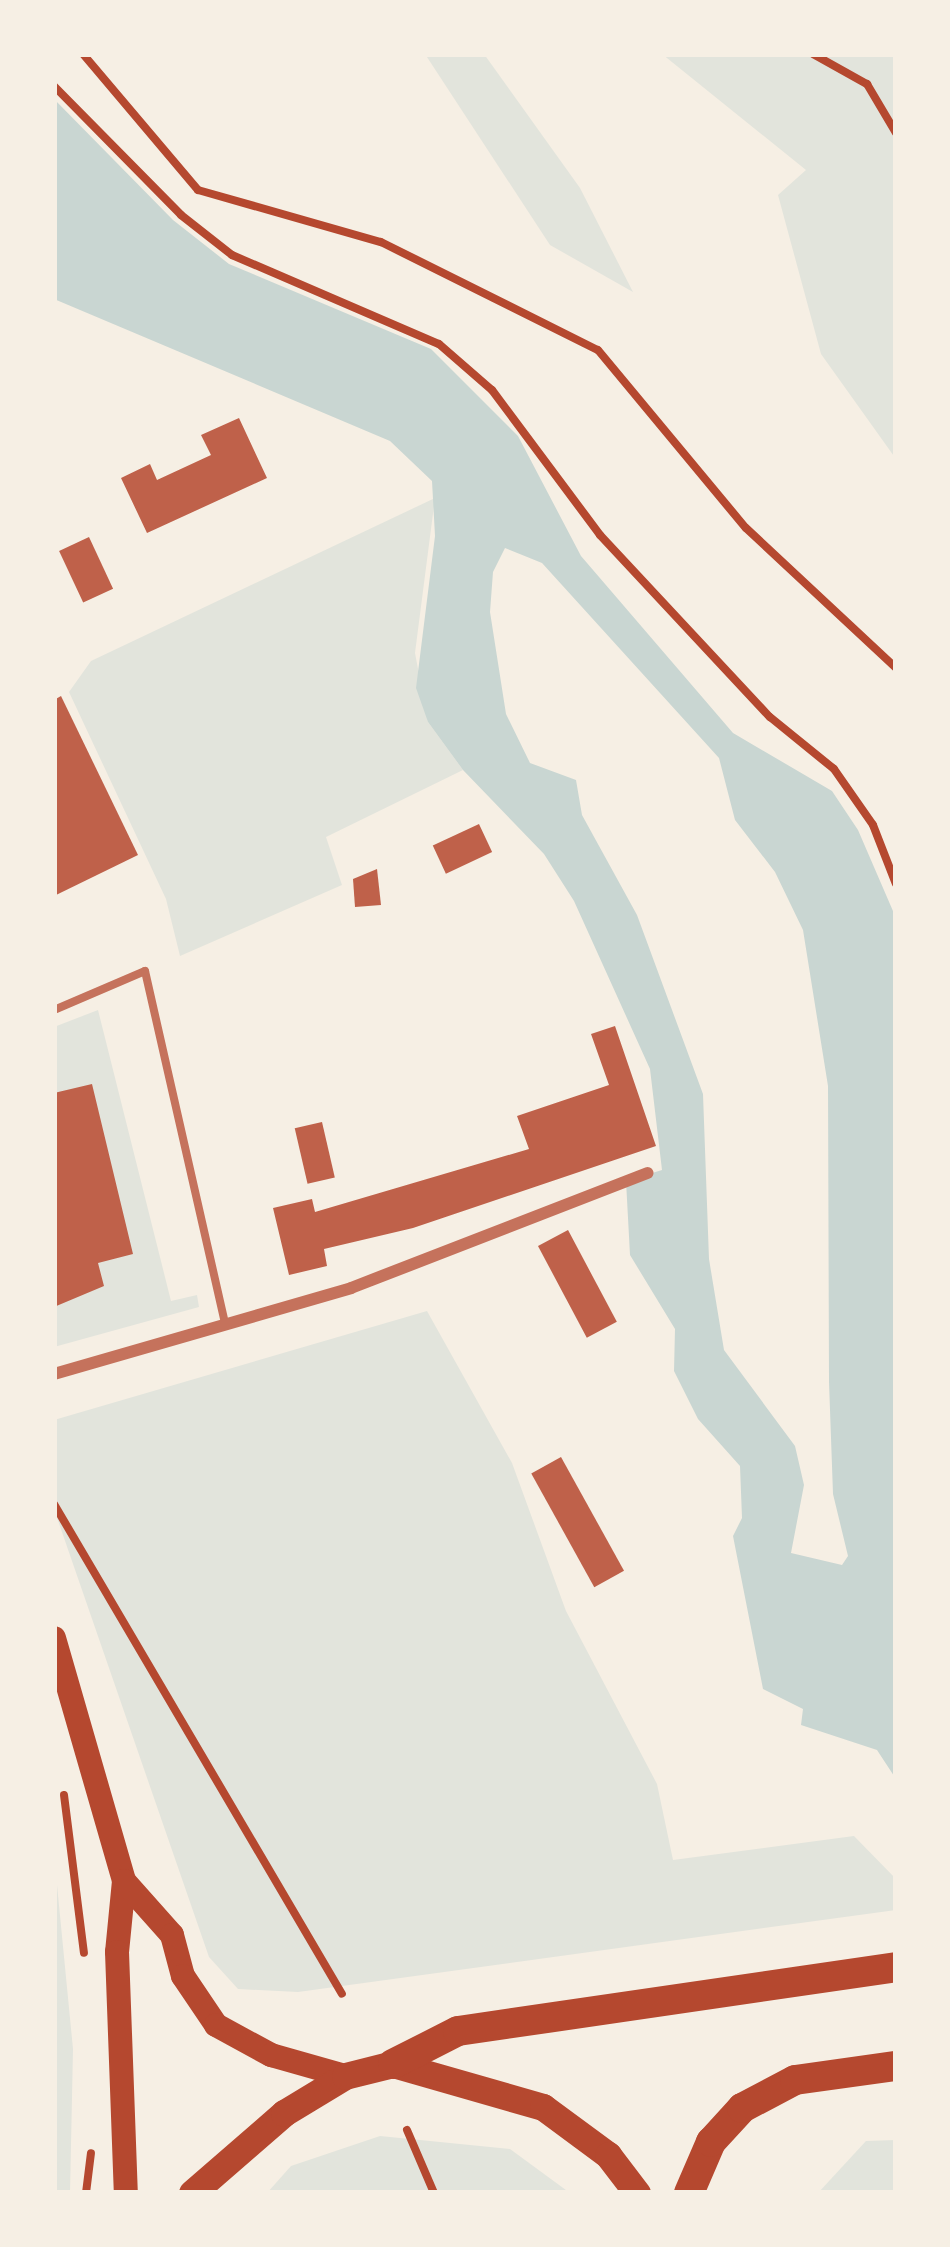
<!DOCTYPE html>
<html>
<head>
<meta charset="utf-8">
<style>
	body { margin:0 }
	#map { position:relative; width:950px; height:2247px; overflow:hidden; background:#f6efe4; font-family:"Crimson Pro",serif }
	div>[style] { position:absolute }
	.green>* { inset:0; background:#e2e4dc }
	.water>* { inset:0; background:#c9d6d2 }
	.building>* { inset:0; background:#bf614a; transform-origin:0 0 }
	.path>* { height:8px; margin:-4px; padding:0 4px; transform-origin:4px; border-radius:4px; background:#b5482f }
	.service>* { height:8px; margin:-4px; padding:0 4px; transform-origin:4px; border-radius:4px; background:#c5725c }
	.minor>* { height:12px; margin:-6px; padding:0 6px; transform-origin:6px; border-radius:6px; background:#c5725c }
	.primary>* { height:24px; margin:-12px; padding:0 12px; transform-origin:12px; border-radius:12px; background:#b5482f }
	.trunk>* { height:27px; margin:-13.5px; padding:0 13.5px; transform-origin:13.5px; border-radius:13.5px; background:#b5482f }
	.motorway>* { height:30px; margin:-15px; padding:0 15px; transform-origin:15px; border-radius:15px; background:#b5482f }
	span { translate:-50% -50%; white-space:nowrap; text-align:center; line-height:1.15; -webkit-text-stroke:12px #f6efe4; paint-order:stroke }
	.frame { position:absolute; inset:0; border:57px solid #f6efe4; pointer-events:none }
</style>
</head>
<body>
<div id="map">
	<div class="green">
		<div style="clip-path:polygon(425px 54px,484px 54px,580px 188px,633px 292px,550px 245px)"></div>
		<div style="clip-path:polygon(662px 54px,896px 54px,896px 459px,821px 354px,778px 195px,806px 170px)"></div>
		<div style="clip-path:polygon(435px 498px,415px 653px,428px 722px,463px 770px,326px 837px,342px 885px,180px 956px,166px 899px,69px 692px,91px 661px)"></div>
		<div style="clip-path:polygon(98px 1010px,171px 1301px,197px 1295px,199px 1307px,54px 1347px,54px 1027px)"></div>
		<div style="clip-path:polygon(427px 1311px,512px 1463px,566px 1611px,657px 1784px,673px 1860px,854px 1836px,896px 1879px,896px 1910px,298px 1992px,238px 1989px,209px 1957px,54px 1509px,54px 1420px)"></div>
		<div style="clip-path:polygon(54px 1854px,73px 2049px,70px 2193px,54px 2193px)"></div>
		<div style="clip-path:polygon(380px 2136px,510px 2149px,570px 2193px,267px 2193px,291px 2166px)"></div>
		<div style="clip-path:polygon(896px 2140px,896px 2193px,818px 2193px,866px 2141px)"></div>
	</div>
	<div class="water">
		<div style="clip-path:polygon(evenodd,54px 99px,173px 220px,229px 264px,431px 349px,518px 436px,581px 556px,733px 733px,832px 791px,858px 830px,896px 918px,896px 1779px,877px 1750px,801px 1725px,803px 1709px,763px 1689px,733px 1536px,742px 1518px,740px 1466px,698px 1419px,674px 1371px,675px 1329px,630px 1255px,626px 1181px,662px 1170px,650px 1069px,574px 901px,544px 854px,463px 770px,428px 722px,416px 688px,435px 536px,432px 481px,390px 441px,54px 299px,54px 99px,505px 548px,542px 563px,719px 758px,735px 820px,775px 872px,803px 930px,828px 1086px,829px 1382px,833px 1494px,848px 1556px,842px 1565px,791px 1553px,804px 1485px,795px 1446px,724px 1350px,709px 1259px,703px 1094px,637px 915px,582px 815px,576px 780px,530px 763px,506px 714px,490px 612px,493px 572px,505px 548px)"></div>
	</div>
	<div class="building">
		<div style="clip-path:polygon(239px 418px,267px 478px,147px 533px,121px 478px,150px 464px,157px 480px,211px 455px,201px 435px)"></div>
		<div style="left:89px;top:537px;width:57px;height:33px;rotate:65deg"></div>
		<div style="clip-path:polygon(61px 696px,138px 855px,54px 896px,54px 700px)"></div>
		<div style="left:479px;top:824px;width:31px;height:51px;rotate:65deg"></div>
		<div style="clip-path:polygon(377px 869px,381px 905px,355px 907px,353px 879px)"></div>
		<div style="clip-path:polygon(615px 1026px,656px 1146px,413px 1228px,324px 1249px,327px 1266px,289px 1275px,273px 1208px,312px 1199px,315px 1212px,529px 1149px,517px 1116px,609px 1085px,591px 1034px)"></div>
		<div style="clip-path:polygon(92px 1084px,133px 1254px,98px 1263px,104px 1286px,54px 1307px,54px 1093px)"></div>
		<div style="left:322px;top:1122px;width:57px;height:28px;rotate:77deg"></div>
		<div style="left:568px;top:1230px;width:104px;height:34px;rotate:62deg"></div>
		<div style="left:561px;top:1457px;width:130px;height:34px;rotate:61deg"></div>
	</div>
	<div class="path">
		<div style="left:83px;top:54px;width:178px;rotate:49.8deg"></div>
		<div style="left:198px;top:190px;width:190px;rotate:15.9deg"></div>
		<div style="left:381px;top:242px;width:242px;rotate:26.5deg"></div>
		<div style="left:598px;top:350px;width:231px;rotate:50.3deg"></div>
		<div style="left:746px;top:528px;width:205px;rotate:43deg"></div>
		<div style="left:813px;top:54px;width:62px;rotate:29.1deg"></div>
		<div style="left:867px;top:84px;width:57px;rotate:59.4deg"></div>
		<div style="left:54px;top:86px;width:181px;rotate:45.4deg"></div>
		<div style="left:181px;top:215px;width:65px;rotate:38.1deg"></div>
		<div style="left:232px;top:255px;width:225px;rotate:23.3deg"></div>
		<div style="left:439px;top:344px;width:70px;rotate:41deg"></div>
		<div style="left:492px;top:390px;width:181px;rotate:53.3deg"></div>
		<div style="left:600px;top:535px;width:249px;rotate:47deg"></div>
		<div style="left:770px;top:717px;width:82px;rotate:39.1deg"></div>
		<div style="left:834px;top:769px;width:68px;rotate:55.1deg"></div>
		<div style="left:873px;top:825px;width:63px;rotate:68.7deg"></div>
		<div style="left:54px;top:1504px;width:568px;rotate:59.55deg"></div>
		<div style="left:64px;top:1795px;width:159px;rotate:82.8deg"></div>
		<div style="left:407px;top:2130px;width:69px;rotate:66.8deg"></div>
		<div style="left:86px;top:2193px;width:40px;rotate:-82.9deg"></div>
	</div>
	<div class="service">
		<div style="left:54px;top:1010px;width:99px;rotate:-23.2deg"></div>
		<div style="left:145px;top:971px;width:361px;rotate:77.2deg"></div>
	</div>
	<div class="minor">
		<div style="left:54px;top:1374px;width:309px;rotate:-16.1deg"></div>
		<div style="left:351px;top:1288px;width:318px;rotate:-21.2deg"></div>
	</div>
	<div class="primary">
		<div style="left:54px;top:1638px;width:253px;rotate:73.9deg"></div>
		<div style="left:124px;top:1881px;width:71px;rotate:95.6deg"></div>
		<div style="left:117px;top:1952px;width:241px;rotate:87.9deg"></div>
		<div style="left:124px;top:1881px;width:72px;rotate:48.4deg"></div>
		<div style="left:172px;top:1935px;width:42px;rotate:75deg"></div>
		<div style="left:183px;top:1976px;width:59px;rotate:56deg"></div>
		<div style="left:216px;top:2025px;width:63px;rotate:28.6deg"></div>
		<div style="left:271px;top:2055px;width:77px;rotate:15.8deg"></div>
	</div>
	<div class="trunk">
		<div style="left:192px;top:2193px;width:122px;rotate:-41deg"></div>
		<div style="left:284px;top:2113px;width:71px;rotate:-31.2deg"></div>
		<div style="left:345px;top:2076px;width:49px;rotate:-14deg"></div>
		<div style="left:393px;top:2064px;width:156px;rotate:16deg"></div>
		<div style="left:543px;top:2107px;width:81px;rotate:36.4deg"></div>
		<div style="left:608px;top:2155px;width:48px;rotate:52.7deg"></div>
	</div>
	<div class="motorway">
		<div style="left:393px;top:2064px;width:73px;rotate:-26.9deg"></div>
		<div style="left:458px;top:2031px;width:443px;rotate:-8.3deg"></div>
		<div style="left:689px;top:2193px;width:56px;rotate:-66.7deg"></div>
		<div style="left:711px;top:2142px;width:46px;rotate:-47.6deg"></div>
		<div style="left:742px;top:2108px;width:60px;rotate:-27.8deg"></div>
		<div style="left:795px;top:2080px;width:102px;rotate:-7.9deg"></div>
	</div>
	<div class="frame"></div>
</div>
</body>
</html>
